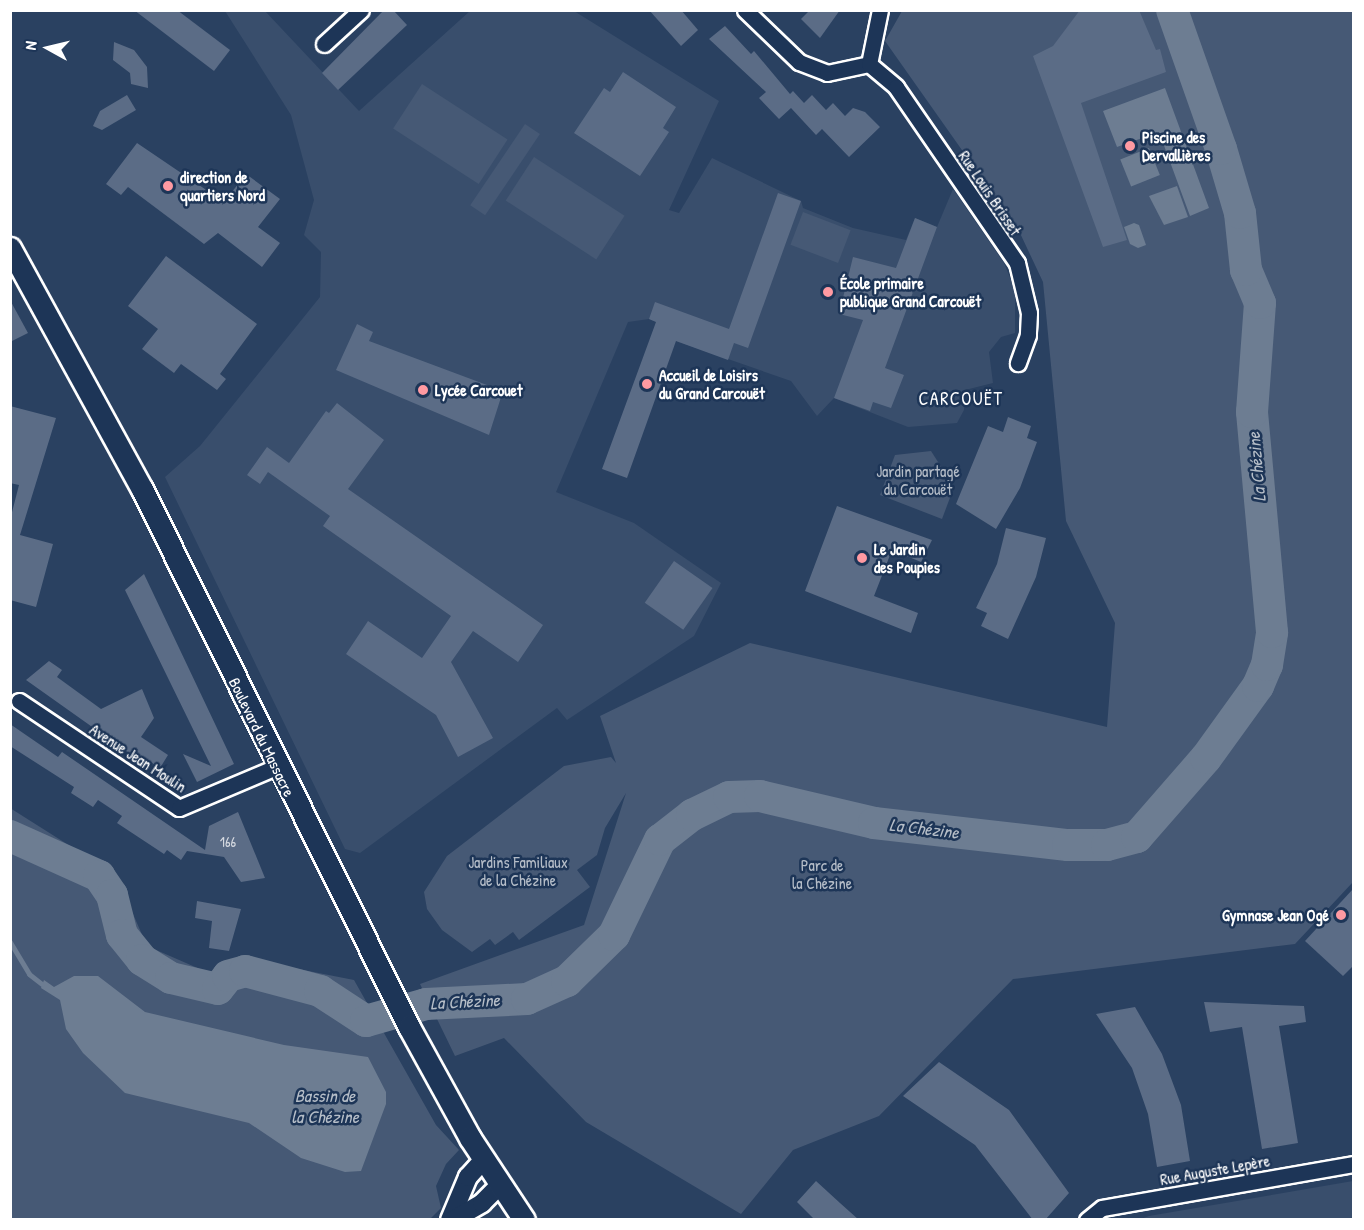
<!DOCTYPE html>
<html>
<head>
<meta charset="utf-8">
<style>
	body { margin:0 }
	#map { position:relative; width:1364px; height:1230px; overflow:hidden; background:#2a4161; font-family:"Patrick Hand",sans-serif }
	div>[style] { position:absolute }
	.built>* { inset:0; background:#394e6c }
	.green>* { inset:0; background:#465975; transform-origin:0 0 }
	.water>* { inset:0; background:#6d7d92; transform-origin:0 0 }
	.stream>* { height:5px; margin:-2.5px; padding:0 2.5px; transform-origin:2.5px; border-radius:2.5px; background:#6d7d92 }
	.river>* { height:32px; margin:-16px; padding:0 16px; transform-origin:16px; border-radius:16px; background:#6d7d92 }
	.building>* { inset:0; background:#5b6c86; transform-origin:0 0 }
	.roads { filter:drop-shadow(2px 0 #fff) drop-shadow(-2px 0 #fff) drop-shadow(0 2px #fff) drop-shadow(0 -2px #fff) }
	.minor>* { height:15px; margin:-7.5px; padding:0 7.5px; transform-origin:7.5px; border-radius:7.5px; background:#1d3557 }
	.tertiary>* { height:18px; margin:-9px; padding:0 9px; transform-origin:9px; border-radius:9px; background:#1d3557 }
	.secondary>* { height:21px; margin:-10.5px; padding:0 10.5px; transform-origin:10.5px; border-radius:10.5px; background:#1d3557 }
	.dots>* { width:16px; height:16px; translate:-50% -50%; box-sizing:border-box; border:3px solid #1d3557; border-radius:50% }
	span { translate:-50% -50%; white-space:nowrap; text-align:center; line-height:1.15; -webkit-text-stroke:5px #1d3557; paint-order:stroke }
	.number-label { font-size:14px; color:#d6dae1 }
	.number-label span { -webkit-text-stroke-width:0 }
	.poi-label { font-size:16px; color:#fff; font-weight:700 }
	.left { translate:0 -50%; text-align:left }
	.right { translate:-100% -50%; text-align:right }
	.street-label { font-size:16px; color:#fff }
	.park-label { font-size:16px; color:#b5bdc8 }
	.neighbourhood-label { font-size:18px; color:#fff; letter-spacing:1.5px }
	.water-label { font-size:18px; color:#b6bec8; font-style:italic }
	.frame { position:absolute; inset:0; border:12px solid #fff; pointer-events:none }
	.north { position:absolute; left:18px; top:18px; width:60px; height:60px; -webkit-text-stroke:4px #1d3557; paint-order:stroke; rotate:278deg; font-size:16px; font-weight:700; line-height:24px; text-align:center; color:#fff }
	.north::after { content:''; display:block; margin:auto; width:21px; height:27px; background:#fff; clip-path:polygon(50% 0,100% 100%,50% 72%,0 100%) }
</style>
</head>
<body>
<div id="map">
	<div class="built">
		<div style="clip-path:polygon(225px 11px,265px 11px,359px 111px,470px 11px,574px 11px,719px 101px,669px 210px,679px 213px,712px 158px,801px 201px,803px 208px,853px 228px,906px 240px,915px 218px,937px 227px,953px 189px,1004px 263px,1015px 290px,1015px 333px,1001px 337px,989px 352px,993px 383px,965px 390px,964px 410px,957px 423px,908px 427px,834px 398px,817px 416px,791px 381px,676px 341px,679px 330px,649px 319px,628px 322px,556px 492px,634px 523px,721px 583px,694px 636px,567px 720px,557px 708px,360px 853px,345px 849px,165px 477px,200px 446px,320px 297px,321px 252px,304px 235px,314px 200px,291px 115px)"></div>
		<div style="clip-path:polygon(1353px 1181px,1353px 1219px,1141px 1219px,1149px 1216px)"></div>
	</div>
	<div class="green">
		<div style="clip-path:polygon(902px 11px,1353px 11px,1353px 882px,1295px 944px,1013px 979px,879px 1116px,793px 1150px,741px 1214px,586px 1122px,504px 1038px,455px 1056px,420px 984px,584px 925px,626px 793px,605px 828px,597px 855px,577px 870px,590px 887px,519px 940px,513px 932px,495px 945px,490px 939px,472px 952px,442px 930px,427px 909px,424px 892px,447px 856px,564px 766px,611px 757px,616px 763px,600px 716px,750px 643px,1107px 727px,1115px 623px,1066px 521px,1043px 282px,1019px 231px,885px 41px)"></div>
		<div style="left:422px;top:84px;width:102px;height:53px;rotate:33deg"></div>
		<div style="left:525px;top:124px;width:18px;height:98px;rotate:34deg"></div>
		<div style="left:534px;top:157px;width:108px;height:52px;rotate:33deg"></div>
		<div style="left:803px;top:212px;width:51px;height:35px;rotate:21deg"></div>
		<div style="clip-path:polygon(931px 451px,954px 487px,942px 519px,880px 495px,895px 455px)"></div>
		<div style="clip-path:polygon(10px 808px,116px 875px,147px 946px,209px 973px,248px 959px,354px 980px,436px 1125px,459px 1150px,446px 1164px,436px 1186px,441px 1208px,429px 1220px,11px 1219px)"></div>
	</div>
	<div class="water">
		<div style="clip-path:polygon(1165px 88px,1209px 208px,1190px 216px,1159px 132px,1117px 147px,1103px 111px)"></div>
		<div style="left:1149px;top:148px;width:29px;height:31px;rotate:68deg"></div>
		<div style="clip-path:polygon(1177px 186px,1188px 217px,1164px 225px,1149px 196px)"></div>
		<div style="clip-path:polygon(1134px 223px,1139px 225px,1146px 245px,1138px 248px,1130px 244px,1124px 227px)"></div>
		<div style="clip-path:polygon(74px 976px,98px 976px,145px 1012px,284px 1045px,368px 1057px,386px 1092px,386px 1104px,361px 1171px,345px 1172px,301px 1158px,249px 1123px,125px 1093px,83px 1053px,66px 1029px,60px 1000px,41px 988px,44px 980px,54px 987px)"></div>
	</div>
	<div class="stream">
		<div style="left:10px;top:942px;width:37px;rotate:59deg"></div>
		<div style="left:29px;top:974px;width:16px;rotate:38deg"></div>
	</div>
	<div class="river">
		<div style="left:10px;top:836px;width:98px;rotate:24.2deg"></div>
		<div style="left:99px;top:876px;width:23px;rotate:56deg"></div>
		<div style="left:112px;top:895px;width:41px;rotate:76deg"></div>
		<div style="left:122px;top:935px;width:32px;rotate:51deg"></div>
		<div style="left:142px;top:960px;width:34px;rotate:32deg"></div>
		<div style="left:171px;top:978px;width:48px;rotate:13.2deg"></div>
		<div style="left:218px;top:989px;width:16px;rotate:-52deg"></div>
		<div style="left:228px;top:976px;width:18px;rotate:-16deg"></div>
		<div style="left:245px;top:971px;width:78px;rotate:14.9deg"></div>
		<div style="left:320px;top:991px;width:55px;rotate:33.1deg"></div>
		<div style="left:366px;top:1021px;width:62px;rotate:-15.8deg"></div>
		<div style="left:426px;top:1004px;width:101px;rotate:-2.8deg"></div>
		<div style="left:527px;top:999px;width:44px;rotate:-24.2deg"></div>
		<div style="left:567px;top:981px;width:66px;rotate:-44.4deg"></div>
		<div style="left:614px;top:935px;width:106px;rotate:-64.2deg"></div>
		<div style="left:660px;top:840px;width:41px;rotate:-38deg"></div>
		<div style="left:692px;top:815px;width:41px;rotate:-25.9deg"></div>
		<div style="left:729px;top:797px;width:31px;rotate:-2deg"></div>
		<div style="left:760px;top:796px;width:117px;rotate:13.3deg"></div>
		<div style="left:874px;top:823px;width:195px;rotate:6.5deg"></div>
		<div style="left:1068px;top:845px;width:39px"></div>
		<div style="left:1107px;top:845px;width:31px;rotate:-15deg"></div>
		<div style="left:1137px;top:837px;width:105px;rotate:-48.9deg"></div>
		<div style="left:1206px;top:758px;width:89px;rotate:-54.2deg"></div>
		<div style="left:1258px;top:686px;width:23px;rotate:-67deg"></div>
		<div style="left:1267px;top:665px;width:33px;rotate:-81deg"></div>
		<div style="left:1272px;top:632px;width:221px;rotate:-95.2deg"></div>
		<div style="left:1252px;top:412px;width:109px;rotate:-85.8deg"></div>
		<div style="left:1260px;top:303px;width:36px;rotate:-113deg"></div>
		<div style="left:1246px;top:270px;width:57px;rotate:-96deg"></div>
		<div style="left:1240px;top:213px;width:67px;rotate:-106.5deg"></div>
		<div style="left:1221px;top:149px;width:147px;rotate:-109.4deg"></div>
	</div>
	<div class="building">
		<div style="clip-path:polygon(134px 10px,177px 10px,230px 50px,214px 71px)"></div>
		<div style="clip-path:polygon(384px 10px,393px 10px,407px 25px,338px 90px,322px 73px)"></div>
		<div style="clip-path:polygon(649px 10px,681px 10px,698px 30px,681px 46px)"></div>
		<div style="clip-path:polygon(810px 10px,840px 10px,820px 38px,801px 19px)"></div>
		<div style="clip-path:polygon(1080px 10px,1139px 10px,1156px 50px,1160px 49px,1166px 72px,1081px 103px,1127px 240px,1103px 247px,1033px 56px,1053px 46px)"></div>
		<div style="clip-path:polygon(725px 26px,751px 54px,754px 51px,790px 94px,793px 91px,804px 103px,812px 95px,826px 110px,833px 103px,845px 116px,853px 108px,865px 112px,880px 127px,849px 157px,822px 129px,816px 135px,791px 108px,779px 119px,759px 98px,766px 92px,709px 39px)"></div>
		<div style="clip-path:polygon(114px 42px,134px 50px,147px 67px,148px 88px,131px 84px,130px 73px,113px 60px)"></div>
		<div style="clip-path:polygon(623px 72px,676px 107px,663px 128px,669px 132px,640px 176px,574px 133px,604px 88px,610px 92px)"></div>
		<div style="clip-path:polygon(127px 95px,136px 110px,102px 130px,93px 126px,100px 111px)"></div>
		<div style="clip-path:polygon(137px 143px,224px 202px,246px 174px,280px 199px,258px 227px,280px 243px,262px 267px,218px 233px,204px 244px,128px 187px,121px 195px,106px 184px)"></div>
		<div style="clip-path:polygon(778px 193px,801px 201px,748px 348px,734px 343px,728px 360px,676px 341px,627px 478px,602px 469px,656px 322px,649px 319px,655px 302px,729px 329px)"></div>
		<div style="clip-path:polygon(915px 218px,937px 227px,885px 368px,904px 375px,891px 408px,873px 402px,870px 411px,834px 398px,863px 320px,839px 314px,853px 257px,896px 268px)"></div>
		<div style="clip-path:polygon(166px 256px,257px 324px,220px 374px,226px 379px,217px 390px,181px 364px,174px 373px,142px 349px,158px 329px,128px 306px)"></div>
		<div style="clip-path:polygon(10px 300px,28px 333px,10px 342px)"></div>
		<div style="clip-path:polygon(357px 324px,373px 332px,369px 341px,503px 391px,489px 435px,336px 370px)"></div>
		<div style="clip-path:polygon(337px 403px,384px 440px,348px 489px,543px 625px,518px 662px,473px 631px,451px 662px,493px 738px,458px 757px,436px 715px,346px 654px,368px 621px,422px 658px,451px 616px,323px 526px,330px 516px,268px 472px,260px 484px,247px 475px,267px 447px,289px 463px,326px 411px,329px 413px)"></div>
		<div style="clip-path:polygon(10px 406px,56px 418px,20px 535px,53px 544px,36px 607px,10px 600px,10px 520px,19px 485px,10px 483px)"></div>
		<div style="clip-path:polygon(1008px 417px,1031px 426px,1027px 438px,1037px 442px,1020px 488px,996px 529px,956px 504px,988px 426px,1003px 432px)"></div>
		<div style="clip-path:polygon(837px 506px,932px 540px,921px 562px,892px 550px,874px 596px,918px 613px,911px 633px,805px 591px)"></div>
		<div style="clip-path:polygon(1006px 528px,1046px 538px,1036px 577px,1008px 639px,981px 626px,987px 613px,976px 608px,997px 564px)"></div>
		<div style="left:674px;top:561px;width:47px;height:51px;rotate:35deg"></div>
		<div style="clip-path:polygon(144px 574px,234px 764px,197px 782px,183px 754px,211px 766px,125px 590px)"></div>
		<div style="clip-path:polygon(49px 661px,62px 670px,57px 677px,101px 709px,142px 689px,154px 718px,141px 737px,168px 755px,160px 768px,146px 759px,143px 763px,26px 680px)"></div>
		<div style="clip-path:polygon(10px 724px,58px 757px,62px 752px,205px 850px,209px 826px,238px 812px,265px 878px,241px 882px,224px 857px,187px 851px,181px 860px,167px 850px,164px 854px,117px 823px,122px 816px,98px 800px,93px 807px,71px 793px,74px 787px,10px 746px)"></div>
		<div style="clip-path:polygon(1353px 889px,1353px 966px,1343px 976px,1305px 941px)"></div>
		<div style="clip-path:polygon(197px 901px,241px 909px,229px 951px,209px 948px,212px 921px,195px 918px)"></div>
		<div style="clip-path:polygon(1204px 1002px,1304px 1006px,1306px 1022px,1279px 1026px,1298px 1143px,1262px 1149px,1242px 1027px,1210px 1032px)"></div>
		<div style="clip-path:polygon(1135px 1007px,1162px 1054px,1181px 1105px,1190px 1161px,1157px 1167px,1148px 1114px,1132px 1068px,1096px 1014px)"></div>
		<div style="clip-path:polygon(939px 1062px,1009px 1110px,1069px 1193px,1045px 1220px,1033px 1220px,975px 1145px,903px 1096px)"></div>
		<div style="clip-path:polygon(816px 1181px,840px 1203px,859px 1220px,815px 1220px,797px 1202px)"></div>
	</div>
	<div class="roads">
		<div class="minor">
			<div style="left:745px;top:10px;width:75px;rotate:43.9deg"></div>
			<div style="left:799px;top:62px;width:30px;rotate:21deg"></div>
			<div style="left:827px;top:73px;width:43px;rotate:-12.1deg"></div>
			<div style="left:869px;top:64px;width:55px;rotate:-78.5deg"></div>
			<div style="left:324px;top:44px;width:50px;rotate:-42.6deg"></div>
			<div style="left:869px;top:64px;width:35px;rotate:40deg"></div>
			<div style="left:896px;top:87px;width:214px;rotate:55.5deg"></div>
			<div style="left:1017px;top:263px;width:51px;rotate:76.5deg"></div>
			<div style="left:1029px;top:313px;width:22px;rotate:93deg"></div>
			<div style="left:1028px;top:335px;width:30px;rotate:110deg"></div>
			<div style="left:19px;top:701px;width:192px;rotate:33.8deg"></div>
			<div style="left:179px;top:808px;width:105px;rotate:-22.9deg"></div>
			<div style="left:1087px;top:1220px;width:19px;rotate:-39deg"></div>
			<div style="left:1102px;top:1208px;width:256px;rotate:-9.9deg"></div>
		</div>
		<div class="tertiary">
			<div style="left:450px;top:1220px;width:47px;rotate:-67.3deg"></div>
			<div style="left:468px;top:1177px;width:24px;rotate:-48deg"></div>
			<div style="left:453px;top:1220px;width:34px;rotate:-30deg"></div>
			<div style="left:482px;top:1203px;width:27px;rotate:-45deg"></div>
		</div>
		<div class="secondary">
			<div style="left:10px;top:248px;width:275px;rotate:61.3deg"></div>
			<div style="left:142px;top:489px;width:601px;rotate:63.61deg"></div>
			<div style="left:409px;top:1027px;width:127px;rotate:61.2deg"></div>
			<div style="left:470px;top:1138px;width:98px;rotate:56.6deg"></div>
		</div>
	</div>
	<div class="dots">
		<div style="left:1130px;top:146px;background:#ff9aa2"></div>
		<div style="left:168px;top:186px;background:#ff9aa2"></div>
		<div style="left:828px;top:292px;background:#ff9aa2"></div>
		<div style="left:647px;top:384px;background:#ff9aa2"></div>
		<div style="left:423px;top:390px;background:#ff9aa2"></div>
		<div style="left:862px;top:558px;background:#ff9aa2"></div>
		<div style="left:1341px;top:915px;background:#ff9aa2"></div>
	</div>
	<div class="number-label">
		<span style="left:228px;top:842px">166</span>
	</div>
	<div class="poi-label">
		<span class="left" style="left:1142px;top:146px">Piscine des<br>Dervallières</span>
		<span class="left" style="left:180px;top:186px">direction de<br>quartiers Nord</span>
		<span class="left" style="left:840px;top:292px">École primaire<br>publique Grand Carcouët</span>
		<span class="left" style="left:659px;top:384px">Accueil de Loisirs<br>du Grand Carcouët</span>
		<span class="left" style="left:435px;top:390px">Lycée Carcouet</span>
		<span class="left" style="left:874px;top:558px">Le Jardin<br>des Poupies</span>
		<span class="right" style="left:1329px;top:915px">Gymnase Jean Ogé</span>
	</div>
	<div class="street-label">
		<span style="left:990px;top:193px;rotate:56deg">Rue Louis Brisset</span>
		<span style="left:262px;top:737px;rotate:64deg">Boulevard du Massacre</span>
		<span style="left:138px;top:758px;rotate:33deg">Avenue Jean Moulin</span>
		<span style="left:1215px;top:1170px;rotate:-10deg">Rue Auguste Lepère</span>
	</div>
	<div class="park-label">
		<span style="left:918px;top:480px">Jardin partagé<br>du Carcouët</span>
		<span style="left:518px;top:871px">Jardins Familiaux<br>de la Chézine</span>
		<span style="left:822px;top:874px">Parc de<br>la Chézine</span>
	</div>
	<div class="neighbourhood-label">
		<span style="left:961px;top:399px">CARCOUËT</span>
	</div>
	<div class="water-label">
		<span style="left:1257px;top:467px;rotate:-95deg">La Chézine</span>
		<span style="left:924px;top:829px;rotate:7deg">La Chézine</span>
		<span style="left:465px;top:1002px;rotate:-3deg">La Chézine</span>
		<span style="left:325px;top:1107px">Bassin de<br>la Chézine</span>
	</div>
	<div class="frame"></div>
	<div class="north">N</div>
</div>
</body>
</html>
